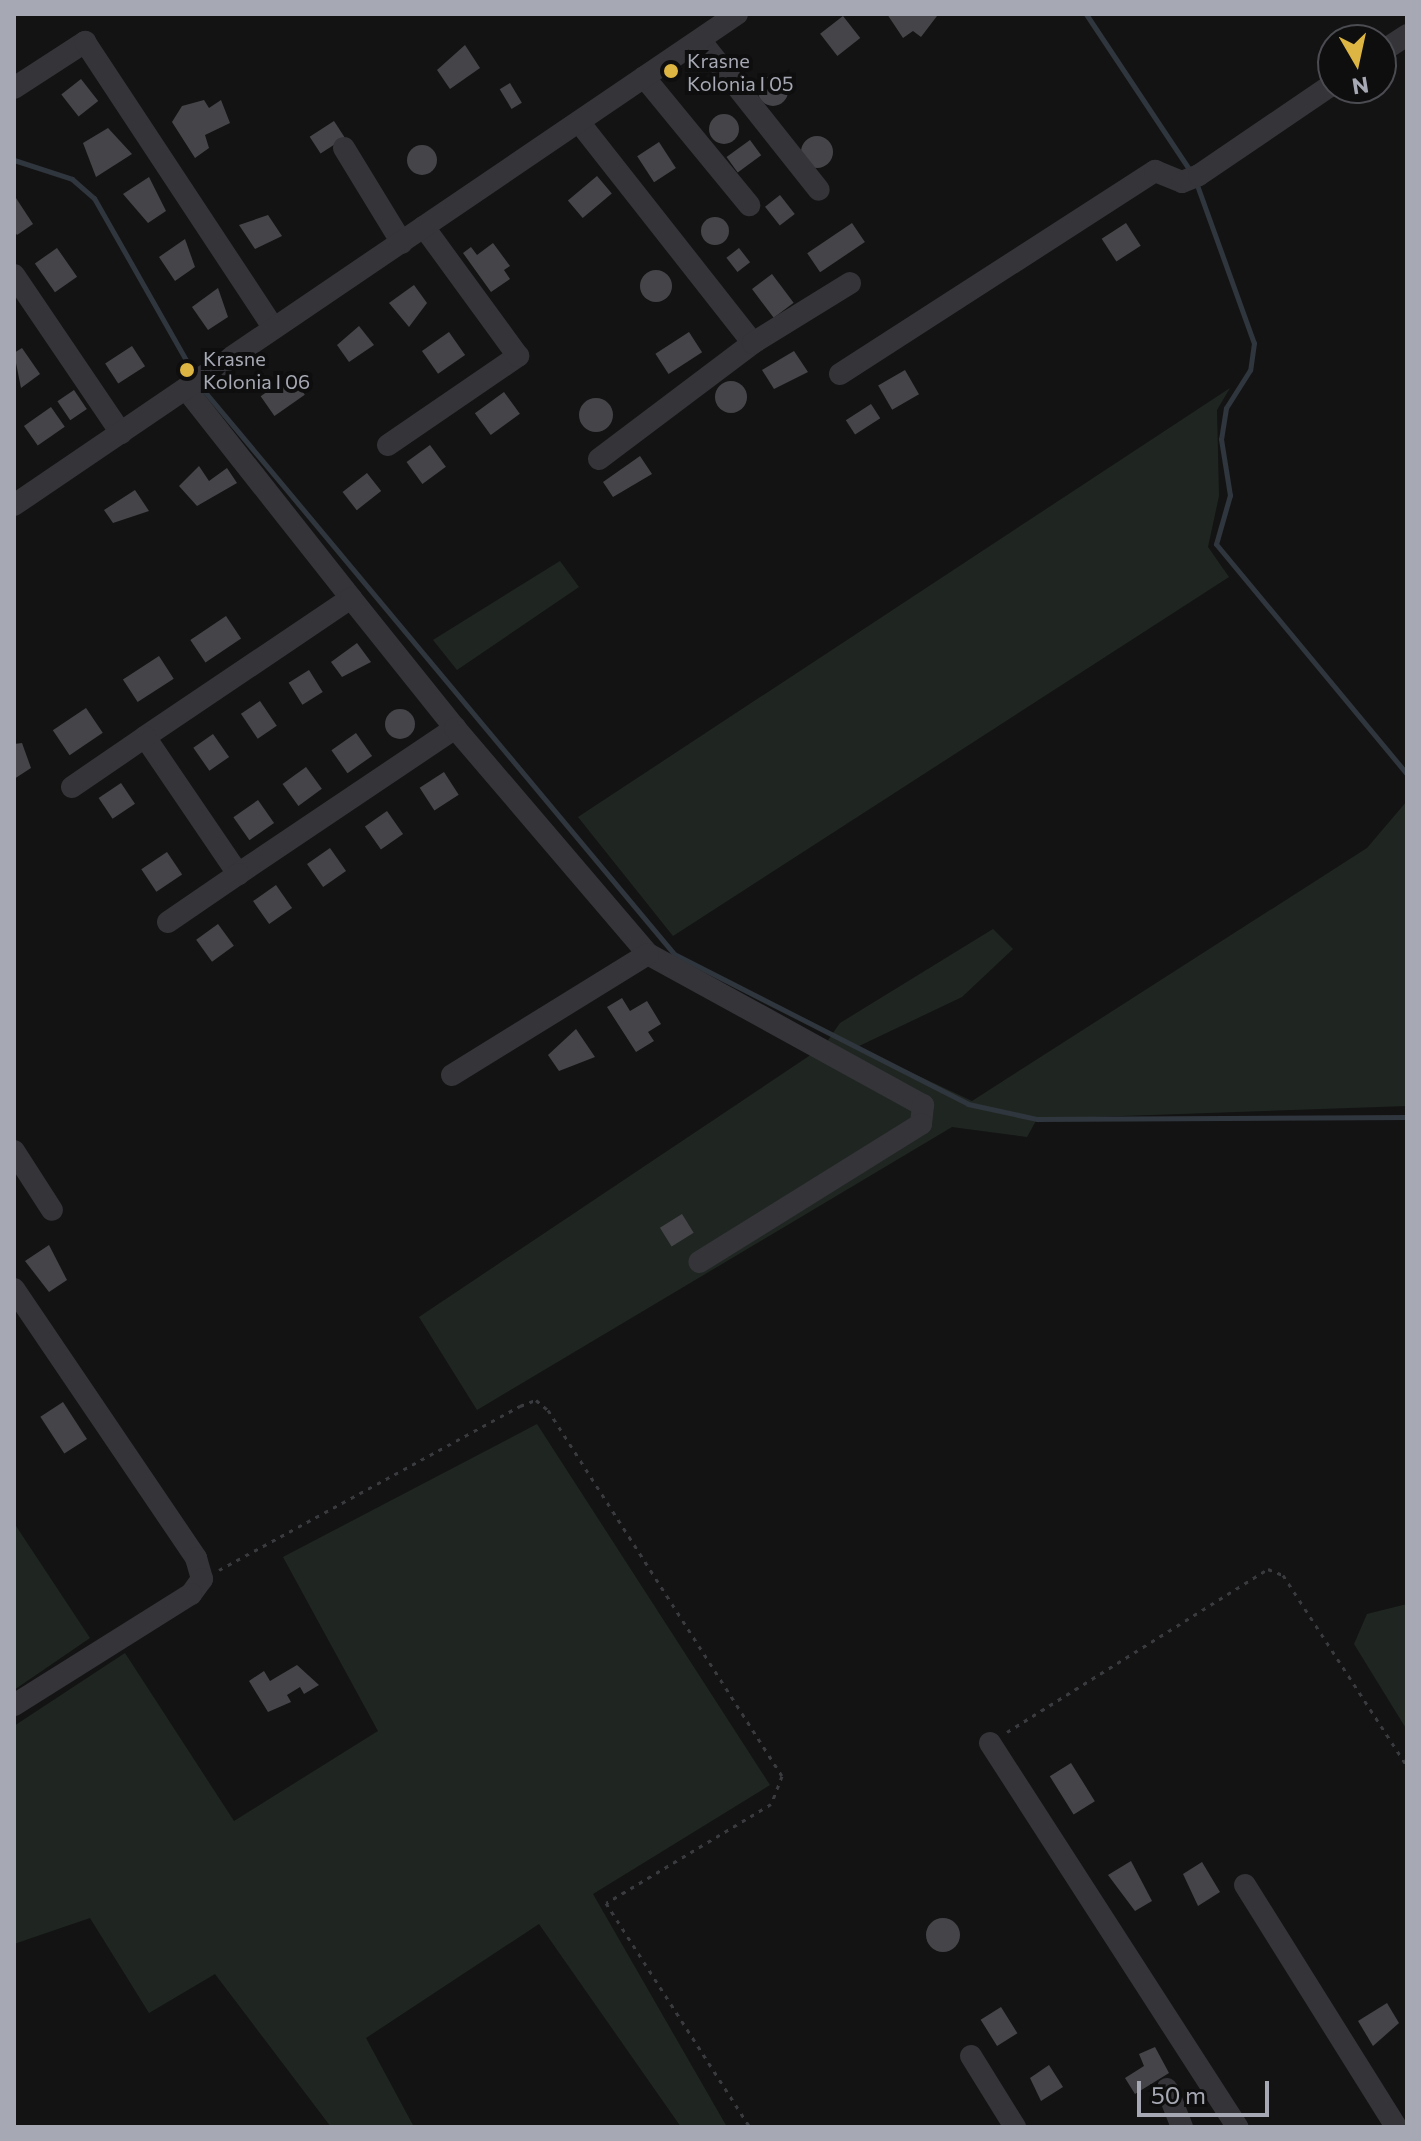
<!DOCTYPE html>
<html>
<head>
<meta charset="utf-8">
<style>
	body { margin:0 }
	#map { position:relative; width:1421px; height:2141px; overflow:hidden; background:#131314; font-family:Commissioner,sans-serif }
	div>[style] { position:absolute }
	.green>* { inset:0; background:#1f2621 }
	.stream>* { height:5px; margin:-2.5px; padding:0 2.5px; transform-origin:2.5px; border-radius:2.5px; background:#30363d }
	.building>* { inset:0; background:#454549; transform-origin:0 0 }
	.round { border-radius:50% }
	.path>* { height:3px; margin-top:-1.5px; transform-origin:0; background:repeating-linear-gradient(90deg,#3a3b3f 0 4px,transparent 0 10px) }
	.minor>* { height:22px; margin:-11px; padding:0 11px; transform-origin:11px; border-radius:11px; background:#343439 }
	.dots>* { width:22px; height:22px; translate:-50% -50%; box-sizing:border-box; border:4px solid #0e0e0f; border-radius:50% }
	span { translate:-50% -50%; white-space:nowrap; text-align:center; line-height:1.15; -webkit-text-stroke:8px #0e0e0f; paint-order:stroke }
	.poi-label { font-size:20px; color:#a6a9b3 }
	.left { translate:0 -50%; text-align:left }
	.frame { position:absolute; inset:0; border:16px solid #a6a9b3; pointer-events:none }
	.north { position:absolute; left:1317px; top:24px; width:80px; height:80px; box-sizing:border-box; background:#0e0e0f; border:2px solid #4b4c51; border-radius:50%; rotate:171deg; font-size:22px; font-weight:700; line-height:32px; text-align:center; color:#a6a9b3 }
	.north::after { content:''; display:block; margin:auto; width:28px; height:36px; background:#dcb542; clip-path:polygon(50% 0,100% 100%,50% 72%,0 100%) }
	.scale { position:absolute; left:1137px; top:2081px; width:132px; height:36px; box-sizing:border-box; border:4px solid #a6a9b3; border-top:0; padding-left:10px; font-size:24px; line-height:28px; white-space:nowrap; color:#a6a9b3; -webkit-text-stroke:6px #0e0e0f; paint-order:stroke }
</style>
</head>
<body>
<div id="map">
	<div class="green">
		<div style="clip-path:polygon(1230px 388px,1217px 410px,1219px 496px,1208px 547px,1229px 577px,673px 936px,578px 817px)"></div>
		<div style="clip-path:polygon(560px 561px,579px 587px,457px 670px,433px 640px)"></div>
		<div style="clip-path:polygon(1407px 801px,1407px 1106px,1037px 1119px,1027px 1137px,952px 1127px,477px 1410px,419px 1317px,824px 1046px,840px 1023px,993px 929px,1013px 949px,962px 997px,857px 1047px,972px 1101px,1367px 848px)"></div>
		<div style="clip-path:polygon(537px 1424px,770px 1785px,593px 1894px,727px 2127px,681px 2127px,539px 1924px,366px 2038px,414px 2127px,331px 2127px,215px 1974px,149px 2013px,90px 1918px,14px 1944px,14px 1726px,125px 1653px,234px 1821px,378px 1731px,283px 1557px)"></div>
		<div style="clip-path:polygon(14px 1523px,90px 1638px,14px 1690px)"></div>
		<div style="clip-path:polygon(1407px 1604px,1407px 1730px,1354px 1644px,1367px 1614px)"></div>
	</div>
	<div class="stream">
		<div style="left:1086px;top:14px;width:190px;rotate:56.4deg"></div>
		<div style="left:14px;top:160px;width:61px;rotate:18.1deg"></div>
		<div style="left:72px;top:179px;width:29px;rotate:41deg"></div>
		<div style="left:94px;top:198px;width:194px;rotate:60.4deg"></div>
		<div style="left:1197px;top:185px;width:168px;rotate:70.2deg"></div>
		<div style="left:1254px;top:343px;width:27px;rotate:98deg"></div>
		<div style="left:1250px;top:370px;width:45px;rotate:122.3deg"></div>
		<div style="left:1226px;top:408px;width:31px;rotate:99deg"></div>
		<div style="left:1221px;top:439px;width:57px;rotate:80.9deg"></div>
		<div style="left:1230px;top:495px;width:51px;rotate:105.9deg"></div>
		<div style="left:1216px;top:544px;width:299px;rotate:50.3deg"></div>
		<div style="left:205px;top:392px;width:732px;rotate:50.15deg"></div>
		<div style="left:674px;top:954px;width:330px;rotate:27deg"></div>
		<div style="left:968px;top:1104px;width:71px;rotate:12.3deg"></div>
		<div style="left:1037px;top:1119px;width:370px;rotate:-0.3deg"></div>
	</div>
	<div class="building">
		<div style="clip-path:polygon(887px 14px,935px 14px,937px 16px,921px 37px,913px 31px,903px 38px)"></div>
		<div style="left:843px;top:16px;width:28px;height:29px;rotate:52deg"></div>
		<div style="clip-path:polygon(465px 45px,480px 68px,450px 89px,437px 70px)"></div>
		<div class="round" style="left:758px;top:76px;width:30px;height:30px"></div>
		<div style="left:81px;top:79px;width:28px;height:25px;rotate:52deg"></div>
		<div style="left:510px;top:83px;width:23px;height:12px;rotate:59deg"></div>
		<div style="clip-path:polygon(204px 100px,209px 108px,221px 100px,230px 123px,205px 135px,209px 148px,195px 158px,172px 122px,182px 106px)"></div>
		<div class="round" style="left:709px;top:114px;width:30px;height:30px"></div>
		<div style="left:334px;top:121px;width:20px;height:29px;rotate:57deg"></div>
		<div style="clip-path:polygon(108px 128px,132px 154px,96px 177px,83px 143px)"></div>
		<div class="round" style="left:801px;top:136px;width:32px;height:32px"></div>
		<div style="left:750px;top:140px;width:19px;height:29px;rotate:54deg"></div>
		<div style="left:659px;top:142px;width:31px;height:26px;rotate:57deg"></div>
		<div class="round" style="left:407px;top:145px;width:30px;height:30px"></div>
		<div style="left:597px;top:176px;width:23px;height:38px;rotate:50deg"></div>
		<div style="clip-path:polygon(149px 177px,166px 211px,148px 223px,123px 194px)"></div>
		<div style="clip-path:polygon(14px 195px,33px 224px,17px 235px,14px 231px)"></div>
		<div style="left:780px;top:195px;width:24px;height:19px;rotate:52deg"></div>
		<div style="clip-path:polygon(268px 215px,282px 236px,255px 249px,239px 225px)"></div>
		<div class="round" style="left:701px;top:217px;width:28px;height:28px"></div>
		<div style="left:852px;top:223px;width:23px;height:54px;rotate:56deg"></div>
		<div style="left:1126px;top:223px;width:27px;height:29px;rotate:57deg"></div>
		<div style="clip-path:polygon(185px 239px,195px 267px,175px 281px,159px 257px)"></div>
		<div style="clip-path:polygon(493px 243px,510px 266px,504px 270px,510px 279px,491px 292px,463px 253px,471px 247px,477px 255px)"></div>
		<div style="left:57px;top:248px;width:35px;height:27px;rotate:55deg"></div>
		<div style="left:739px;top:248px;width:18px;height:16px;rotate:52deg"></div>
		<div class="round" style="left:640px;top:270px;width:32px;height:32px"></div>
		<div style="left:772px;top:274px;width:36px;height:25px;rotate:53deg"></div>
		<div style="clip-path:polygon(414px 285px,427px 303px,409px 327px,389px 303px)"></div>
		<div style="clip-path:polygon(218px 288px,228px 317px,208px 330px,192px 307px)"></div>
		<div style="clip-path:polygon(359px 326px,374px 345px,349px 362px,337px 345px)"></div>
		<div style="left:449px;top:332px;width:28px;height:33px;rotate:55deg"></div>
		<div style="left:689px;top:332px;width:24px;height:40px;rotate:57deg"></div>
		<div style="left:132px;top:346px;width:24px;height:32px;rotate:57deg"></div>
		<div style="clip-path:polygon(22px 348px,40px 374px,21px 388px,14px 353px)"></div>
		<div style="clip-path:polygon(794px 351px,808px 372px,774px 389px,762px 370px)"></div>
		<div style="left:905px;top:370px;width:28px;height:31px;rotate:60deg"></div>
		<div style="left:291px;top:375px;width:24px;height:37px;rotate:55deg"></div>
		<div class="round" style="left:715px;top:381px;width:32px;height:32px"></div>
		<div style="left:74px;top:390px;width:23px;height:20px;rotate:56deg"></div>
		<div style="left:504px;top:392px;width:27px;height:36px;rotate:54deg"></div>
		<div class="round" style="left:579px;top:398px;width:34px;height:34px"></div>
		<div style="left:871px;top:404px;width:17px;height:30px;rotate:57deg"></div>
		<div style="left:51px;top:407px;width:24px;height:33px;rotate:55deg"></div>
		<div style="left:430px;top:445px;width:27px;height:29px;rotate:54deg"></div>
		<div style="clip-path:polygon(640px 456px,652px 474px,613px 497px,603px 482px)"></div>
		<div style="clip-path:polygon(199px 466px,209px 481px,227px 468px,237px 483px,197px 506px,179px 486px)"></div>
		<div style="left:367px;top:473px;width:23px;height:31px;rotate:52deg"></div>
		<div style="clip-path:polygon(135px 490px,149px 511px,113px 523px,104px 510px)"></div>
		<div style="left:226px;top:616px;width:27px;height:43px;rotate:56deg"></div>
		<div style="clip-path:polygon(357px 643px,371px 662px,342px 677px,331px 662px)"></div>
		<div style="left:159px;top:656px;width:27px;height:43px;rotate:57deg"></div>
		<div style="left:309px;top:670px;width:26px;height:24px;rotate:58deg"></div>
		<div style="left:260px;top:701px;width:30px;height:23px;rotate:56deg"></div>
		<div style="left:86px;top:708px;width:30px;height:40px;rotate:56deg"></div>
		<div class="round" style="left:385px;top:709px;width:30px;height:30px"></div>
		<div style="left:356px;top:733px;width:28px;height:30px;rotate:55deg"></div>
		<div style="left:213px;top:734px;width:28px;height:24px;rotate:55deg"></div>
		<div style="clip-path:polygon(22px 743px,31px 768px,14px 779px,14px 744px)"></div>
		<div style="left:306px;top:767px;width:27px;height:29px;rotate:54deg"></div>
		<div style="left:444px;top:772px;width:27px;height:29px;rotate:57deg"></div>
		<div style="left:121px;top:783px;width:25px;height:27px;rotate:56deg"></div>
		<div style="left:258px;top:800px;width:28px;height:30px;rotate:55deg"></div>
		<div style="left:387px;top:811px;width:28px;height:27px;rotate:55deg"></div>
		<div style="left:330px;top:848px;width:28px;height:28px;rotate:55deg"></div>
		<div style="left:167px;top:852px;width:27px;height:31px;rotate:56deg"></div>
		<div style="left:276px;top:885px;width:28px;height:28px;rotate:55deg"></div>
		<div style="left:218px;top:924px;width:27px;height:27px;rotate:54deg"></div>
		<div style="clip-path:polygon(622px 998px,630px 1011px,647px 1001px,661px 1024px,648px 1032px,654px 1041px,636px 1052px,607px 1007px)"></div>
		<div style="clip-path:polygon(576px 1029px,595px 1057px,559px 1071px,548px 1055px)"></div>
		<div style="left:682px;top:1214px;width:22px;height:26px;rotate:58deg"></div>
		<div style="clip-path:polygon(49px 1245px,67px 1280px,49px 1292px,25px 1261px)"></div>
		<div style="left:63px;top:1402px;width:44px;height:27px;rotate:57deg"></div>
		<div style="clip-path:polygon(297px 1665px,319px 1685px,304px 1694px,300px 1687px,287px 1695px,291px 1702px,268px 1712px,249px 1681px,264px 1671px,270px 1681px)"></div>
		<div style="left:1071px;top:1763px;width:45px;height:25px;rotate:58deg"></div>
		<div style="clip-path:polygon(1131px 1861px,1152px 1901px,1135px 1911px,1108px 1875px)"></div>
		<div style="clip-path:polygon(1202px 1862px,1220px 1892px,1198px 1906px,1183px 1874px)"></div>
		<div class="round" style="left:926px;top:1918px;width:34px;height:34px"></div>
		<div style="clip-path:polygon(1387px 2003px,1399px 2023px,1373px 2046px,1358px 2021px)"></div>
		<div style="left:1001px;top:2007px;width:31px;height:24px;rotate:58deg"></div>
		<div style="clip-path:polygon(1155px 2047px,1169px 2073px,1135px 2094px,1125px 2078px,1144px 2066px,1139px 2054px)"></div>
		<div style="clip-path:polygon(1049px 2065px,1063px 2087px,1041px 2101px,1030px 2078px)"></div>
	</div>
	<div class="path">
		<div style="left:219px;top:1570px;width:343px;rotate:-28.6deg"></div>
		<div style="left:520px;top:1406px;width:17px;rotate:-21deg"></div>
		<div style="left:536px;top:1400px;width:16px;rotate:40deg"></div>
		<div style="left:548px;top:1410px;width:434px;rotate:57.4deg"></div>
		<div style="left:782px;top:1776px;width:30px;rotate:111deg"></div>
		<div style="left:771px;top:1804px;width:192px;rotate:149deg"></div>
		<div style="left:606px;top:1903px;width:266px;rotate:57.3deg"></div>
		<div style="left:1007px;top:1732px;width:308px;rotate:-32deg"></div>
		<div style="left:1268px;top:1569px;width:16px;rotate:22deg"></div>
		<div style="left:1283px;top:1575px;width:228px;rotate:57deg"></div>
	</div>
	<div class="minor">
		<div style="left:700px;top:40px;width:191px;rotate:51.6deg"></div>
		<div style="left:1381px;top:52px;width:31px;rotate:-33deg"></div>
		<div style="left:644px;top:77px;width:166px;rotate:50.6deg"></div>
		<div style="left:14px;top:88px;width:85px;rotate:-32.9deg"></div>
		<div style="left:85px;top:42px;width:341px;rotate:56.6deg"></div>
		<div style="left:579px;top:122px;width:281px;rotate:51.8deg"></div>
		<div style="left:344px;top:148px;width:111px;rotate:58.6deg"></div>
		<div style="left:14px;top:275px;width:191px;rotate:55.9deg"></div>
		<div style="left:840px;top:374px;width:375px;rotate:-32.8deg"></div>
		<div style="left:1155px;top:171px;width:29px;rotate:22deg"></div>
		<div style="left:1182px;top:182px;width:18px;rotate:-22deg"></div>
		<div style="left:1199px;top:175px;width:162px;rotate:-34.2deg"></div>
		<div style="left:186px;top:389px;width:266px;rotate:51.7deg"></div>
		<div style="left:351px;top:598px;width:249px;rotate:146deg"></div>
		<div style="left:145px;top:737px;width:166px;rotate:55.8deg"></div>
		<div style="left:238px;top:874px;width:262px;rotate:-33.9deg"></div>
		<div style="left:455px;top:728px;width:166px;rotate:-128.7deg"></div>
		<div style="left:388px;top:445px;width:158px;rotate:-34.4deg"></div>
		<div style="left:518px;top:356px;width:160px;rotate:-126.1deg"></div>
		<div style="left:599px;top:459px;width:193px;rotate:-37deg"></div>
		<div style="left:753px;top:343px;width:114px;rotate:-31.7deg"></div>
		<div style="left:14px;top:505px;width:874px;rotate:-34.18deg"></div>
		<div style="left:455px;top:728px;width:297px;rotate:49.5deg"></div>
		<div style="left:648px;top:954px;width:314px;rotate:28.8deg"></div>
		<div style="left:923px;top:1105px;width:19px;rotate:96deg"></div>
		<div style="left:921px;top:1124px;width:261px;rotate:148.1deg"></div>
		<div style="left:72px;top:787px;width:88px;rotate:-34.4deg"></div>
		<div style="left:168px;top:922px;width:85px;rotate:-34.4deg"></div>
		<div style="left:452px;top:1075px;width:230px;rotate:-31.7deg"></div>
		<div style="left:14px;top:1151px;width:70px;rotate:57.2deg"></div>
		<div style="left:14px;top:1289px;width:325px;rotate:55.9deg"></div>
		<div style="left:196px;top:1558px;width:22px;rotate:74deg"></div>
		<div style="left:202px;top:1579px;width:19px;rotate:126deg"></div>
		<div style="left:191px;top:1594px;width:209px;rotate:147.9deg"></div>
		<div style="left:990px;top:1743px;width:457px;rotate:57.2deg"></div>
		<div style="left:1245px;top:1885px;width:285px;rotate:58deg"></div>
		<div style="left:971px;top:2056px;width:84px;rotate:58.2deg"></div>
		<div style="left:1167px;top:2089px;width:41px;rotate:68.5deg"></div>
	</div>
	<div class="dots">
		<div style="left:671px;top:71px;background:#dcb542"></div>
		<div style="left:187px;top:370px;background:#dcb542"></div>
	</div>
	<div class="poi-label">
		<span class="left" style="left:687px;top:72px">Krasne<br>Kolonia I 05</span>
		<span class="left" style="left:203px;top:370px">Krasne<br>Kolonia I 06</span>
	</div>
	<div class="frame"></div>
	<div class="north">N</div>
	<div class="scale">50 m</div>
</div>
</body>
</html>
